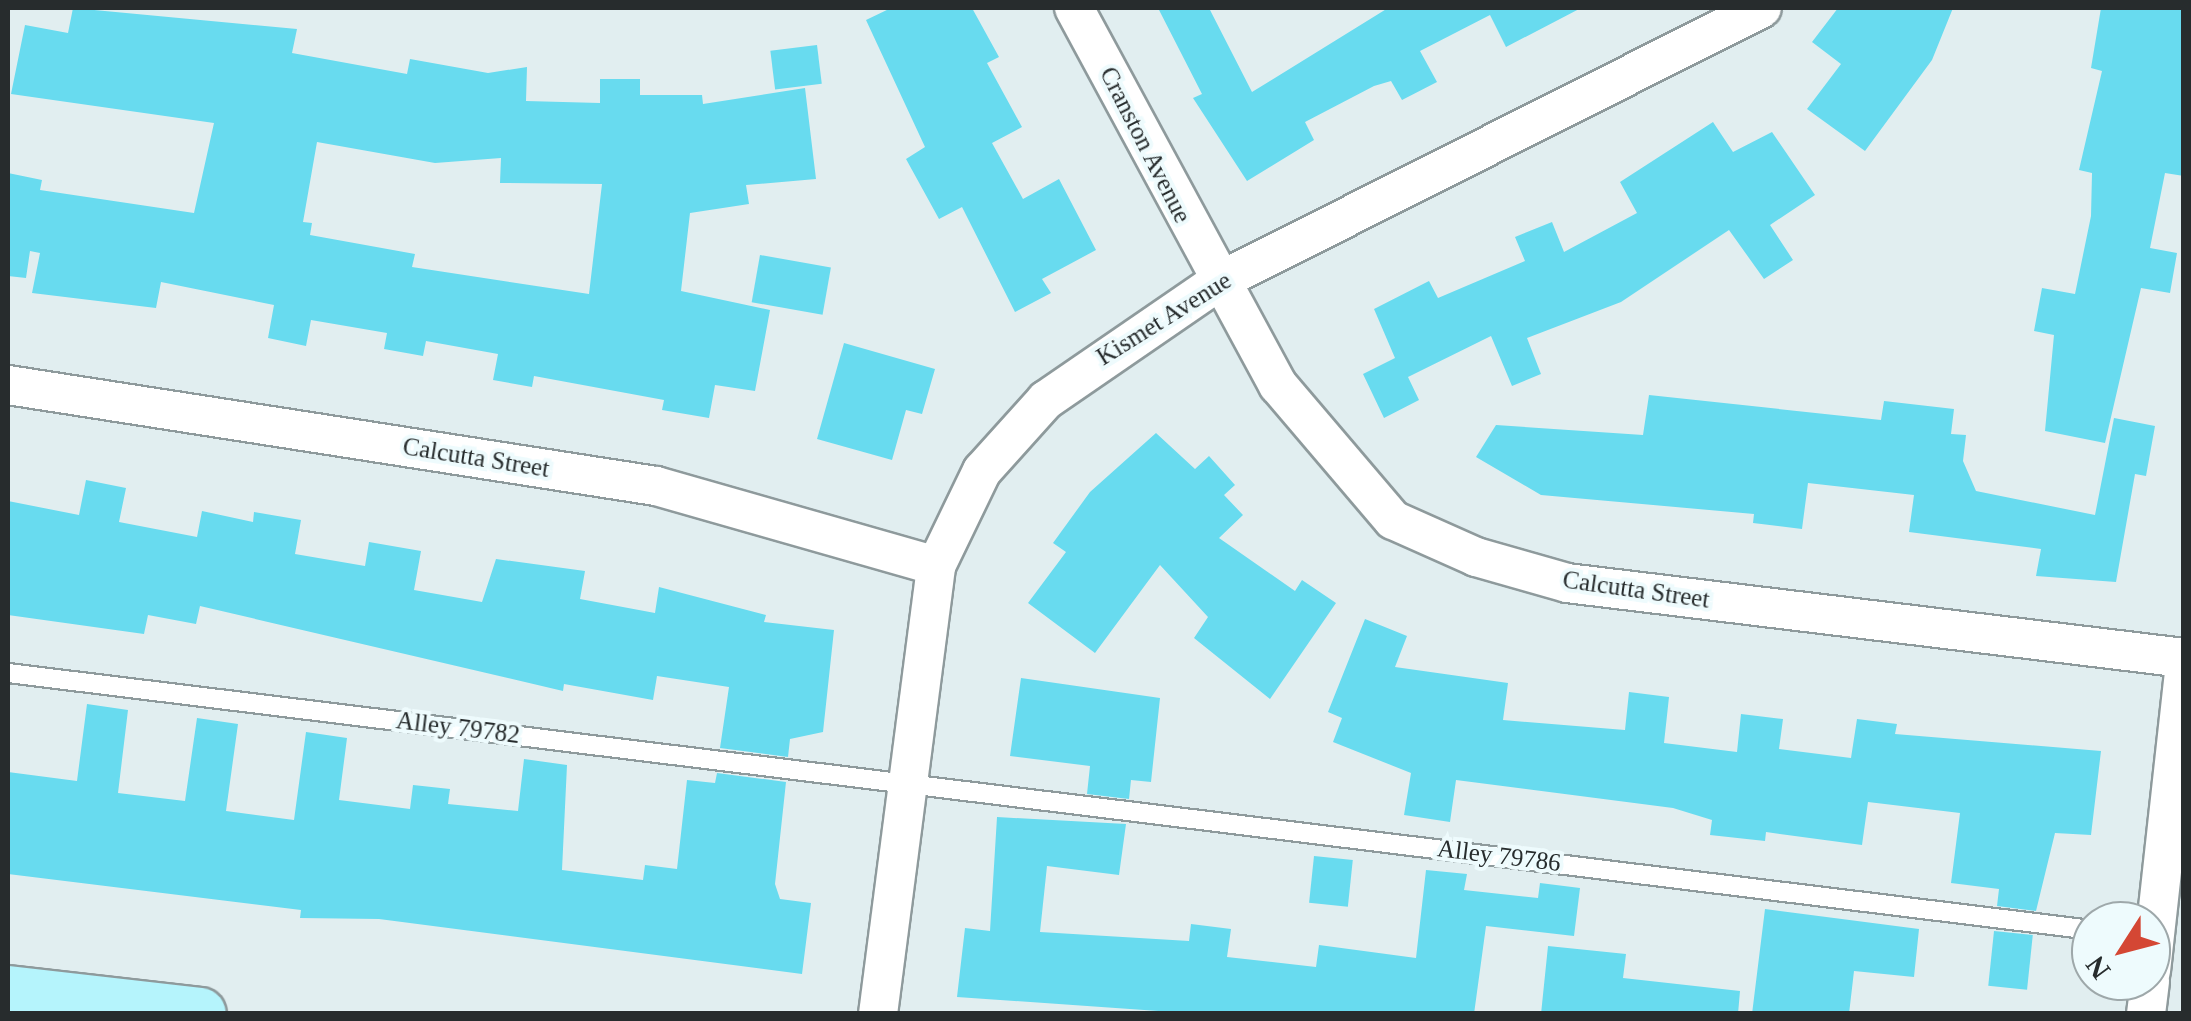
<!DOCTYPE html>
<html>
<head>
<meta charset="utf-8">
<style>
	body { margin:0 }
	#map { position:relative; width:2191px; height:1021px; overflow:hidden; background:#e1eef0; font-family:"Times New Roman",serif }
	div>[style] { position:absolute }
	.building>* { inset:0; background:#68dbef; transform-origin:0 0 }
	.roads { filter:drop-shadow(2px 0 #8e9a9c) drop-shadow(-2px 0 #8e9a9c) drop-shadow(0 2px #8e9a9c) drop-shadow(0 -2px #8e9a9c) }
	.service>* { height:18px; margin:-9px; padding:0 9px; transform-origin:9px; border-radius:9px; background:#fff }
	.minor>* { height:38px; margin:-19px; padding:0 19px; transform-origin:19px; border-radius:19px; background:#fff }
	.secondary>* { height:52px; margin:-26px; padding:0 26px; transform-origin:26px; border-radius:26px; background:#b5f4fc }
	span { translate:-50% -50%; white-space:nowrap; text-align:center; line-height:1.15; -webkit-text-stroke:8px #eefbfd; paint-order:stroke }
	.street-label { font-size:25px; color:#272c2d }
	.frame { position:absolute; inset:0; border:10px solid #272c2d; pointer-events:none }
	.north { position:absolute; left:2071px; top:901px; width:100px; height:100px; box-sizing:border-box; background:#eefbfd; border:2px solid #9ea8aa; border-radius:50%; rotate:234deg; font-size:28px; font-weight:700; line-height:40px; text-align:center; color:#272c2d }
	.north::after { content:''; display:block; margin:auto; width:35px; height:45px; background:#d44734; clip-path:polygon(50% 0,100% 100%,50% 72%,0 100%) }
</style>
</head>
<body>
<div id="map">
	<div class="building">
		<div style="clip-path:polygon(evenodd,73px 8px,297px 29px,292px 53px,407px 74px,410px 59px,488px 73px,527px 67px,526px 101px,600px 103px,600px 79px,640px 79px,640px 95px,702px 95px,703px 104px,805px 88px,816px 179px,746px 185px,749px 204px,690px 213px,681px 291px,770px 310px,755px 391px,715px 385px,709px 418px,662px 410px,664px 400px,534px 376px,532px 387px,493px 380px,498px 354px,426px 341px,423px 356px,384px 349px,387px 333px,311px 320px,306px 346px,268px 338px,274px 305px,161px 282px,156px 308px,32px 293px,40px 253px,30px 251px,26px 278px,8px 276px,8px 173px,42px 180px,40px 190px,194px 213px,214px 123px,11px 94px,25px 25px,68px 33px,73px 8px,317px 142px,435px 163px,501px 158px,500px 183px,602px 184px,589px 294px,412px 267px,415px 254px,310px 235px,312px 223px,303px 222px,317px 142px)"></div>
		<div style="clip-path:polygon(891px 8px,972px 8px,999px 57px,987px 63px,1022px 127px,992px 143px,1023px 199px,1059px 179px,1096px 250px,1042px 279px,1051px 293px,1015px 312px,962px 207px,939px 219px,906px 159px,925px 147px,866px 20px)"></div>
		<div style="clip-path:polygon(1158px 8px,1209px 8px,1252px 92px,1388px 8px,1581px 8px,1506px 47px,1490px 15px,1420px 51px,1437px 82px,1402px 100px,1391px 81px,1374px 86px,1305px 122px,1314px 140px,1247px 181px,1193px 98px,1202px 94px)"></div>
		<div style="clip-path:polygon(1838px 8px,1953px 8px,1932px 60px,1865px 151px,1807px 109px,1841px 64px,1812px 42px)"></div>
		<div style="clip-path:polygon(2101px 8px,2183px 8px,2184px 176px,2165px 173px,2150px 248px,2177px 253px,2170px 293px,2141px 288px,2105px 443px,2045px 431px,2054px 335px,2034px 331px,2042px 288px,2075px 294px,2091px 216px,2092px 173px,2079px 170px,2102px 71px,2091px 68px)"></div>
		<div style="left:817px;top:45px;width:39px;height:47px;rotate:83deg"></div>
		<div style="clip-path:polygon(1713px 122px,1733px 152px,1772px 132px,1815px 195px,1770px 225px,1793px 260px,1764px 279px,1729px 230px,1621px 302px,1527px 338px,1541px 374px,1512px 386px,1491px 336px,1408px 377px,1419px 400px,1384px 418px,1363px 374px,1395px 358px,1374px 309px,1429px 281px,1438px 298px,1525px 261px,1515px 237px,1552px 222px,1564px 252px,1637px 213px,1620px 182px)"></div>
		<div style="left:760px;top:255px;width:72px;height:48px;rotate:10deg"></div>
		<div style="clip-path:polygon(844px 343px,935px 369px,922px 414px,906px 410px,892px 460px,817px 439px)"></div>
		<div style="clip-path:polygon(1649px 395px,1881px 420px,1884px 401px,1954px 409px,1951px 434px,1966px 435px,1963px 461px,1976px 491px,2095px 515px,2114px 418px,2155px 426px,2146px 476px,2135px 474px,2116px 582px,2036px 576px,2041px 549px,1909px 532px,1914px 495px,1808px 483px,1802px 529px,1753px 523px,1754px 514px,1541px 495px,1476px 457px,1496px 425px,1643px 435px)"></div>
		<div style="clip-path:polygon(1156px 433px,1195px 469px,1209px 456px,1235px 485px,1224px 495px,1243px 515px,1219px 538px,1295px 591px,1302px 580px,1336px 603px,1270px 699px,1194px 638px,1208px 617px,1160px 565px,1095px 653px,1028px 603px,1066px 552px,1053px 543px,1090px 492px)"></div>
		<div style="clip-path:polygon(86px 480px,126px 488px,119px 522px,197px 537px,202px 511px,253px 522px,254px 512px,301px 520px,295px 554px,365px 566px,369px 542px,421px 551px,414px 590px,482px 602px,496px 559px,585px 571px,580px 599px,655px 613px,659px 587px,766px 615px,764px 622px,834px 630px,823px 732px,790px 739px,788px 757px,720px 748px,729px 687px,657px 676px,653px 700px,564px 684px,563px 691px,200px 606px,196px 624px,148px 615px,144px 634px,8px 615px,8px 501px,79px 515px)"></div>
		<div style="clip-path:polygon(1365px 619px,1407px 636px,1395px 667px,1508px 683px,1503px 720px,1625px 730px,1629px 692px,1669px 697px,1664px 743px,1737px 752px,1741px 714px,1783px 719px,1779px 749px,1851px 758px,1857px 719px,1897px 724px,1895px 734px,2101px 751px,2091px 835px,2055px 833px,2036px 911px,1997px 906px,1999px 889px,1951px 883px,1960px 813px,1868px 802px,1862px 845px,1766px 832px,1765px 841px,1710px 835px,1712px 820px,1673px 808px,1456px 780px,1450px 822px,1404px 815px,1411px 773px,1333px 742px,1342px 718px,1328px 712px)"></div>
		<div style="clip-path:polygon(1021px 678px,1160px 698px,1151px 782px,1131px 780px,1129px 799px,1087px 794px,1090px 766px,1010px 756px)"></div>
		<div style="clip-path:polygon(87px 704px,128px 710px,118px 793px,185px 801px,197px 718px,238px 724px,226px 811px,294px 820px,306px 732px,347px 738px,339px 800px,410px 809px,413px 785px,450px 789px,448px 804px,518px 811px,524px 759px,567px 765px,562px 870px,643px 880px,645px 865px,677px 869px,687px 780px,715px 783px,717px 773px,786px 782px,775px 884px,780px 899px,811px 903px,802px 974px,379px 919px,300px 918px,301px 910px,8px 874px,8px 772px,77px 781px)"></div>
		<div style="clip-path:polygon(997px 817px,1126px 824px,1119px 875px,1047px 866px,1040px 932px,1189px 941px,1191px 924px,1231px 929px,1227px 957px,1316px 967px,1319px 945px,1416px 958px,1426px 870px,1467px 874px,1464px 890px,1538px 898px,1540px 883px,1580px 888px,1574px 936px,1486px 926px,1474px 1014px,1201px 1014px,957px 997px,965px 928px,990px 931px)"></div>
		<div style="left:1314px;top:856px;width:39px;height:47px;rotate:6deg"></div>
		<div style="clip-path:polygon(1765px 909px,1919px 929px,1914px 977px,1854px 971px,1849px 1014px,1752px 1014px)"></div>
		<div style="left:1994px;top:931px;width:39px;height:55px;rotate:6deg"></div>
		<div style="clip-path:polygon(1548px 946px,1626px 954px,1623px 978px,1740px 991px,1738px 1014px,1541px 1014px)"></div>
	</div>
	<div class="roads">
		<div class="service">
			<div style="left:8px;top:673px;width:2099px;rotate:7.03deg"></div>
		</div>
		<div class="minor">
			<div style="left:1074px;top:8px;width:429px;rotate:61.6deg"></div>
			<div style="left:1278px;top:385px;width:177px;rotate:49.6deg"></div>
			<div style="left:1393px;top:520px;width:91px;rotate:24deg"></div>
			<div style="left:1476px;top:557px;width:95px;rotate:15.9deg"></div>
			<div style="left:1567px;top:583px;width:622px;rotate:6.93deg"></div>
			<div style="left:8px;top:385px;width:656px;rotate:8.86deg"></div>
			<div style="left:656px;top:486px;width:291px;rotate:15.9deg"></div>
			<div style="left:2151px;top:971px;width:302px;rotate:-83.7deg"></div>
			<div style="left:878px;top:1014px;width:452px;rotate:-82.6deg"></div>
			<div style="left:936px;top:566px;width:106px;rotate:-64.2deg"></div>
			<div style="left:982px;top:471px;width:96px;rotate:-48deg"></div>
			<div style="left:1046px;top:400px;width:206px;rotate:-34.5deg"></div>
			<div style="left:1216px;top:283px;width:611px;rotate:-26.73deg"></div>
			<div style="left:2146px;top:1014px;width:33px;rotate:-83deg"></div>
		</div>
		<div class="secondary">
			<div style="left:8px;top:992px;width:193px;rotate:6.5deg"></div>
		</div>
	</div>
	<div class="street-label">
		<span style="left:1145px;top:145px;rotate:63deg">Cranston Avenue</span>
		<span style="left:1164px;top:319px;rotate:-32deg">Kismet Avenue</span>
		<span style="left:476px;top:458px;rotate:9deg">Calcutta Street</span>
		<span style="left:1636px;top:590px;rotate:8deg">Calcutta Street</span>
		<span style="left:458px;top:728px;rotate:7deg">Alley 79782</span>
		<span style="left:1499px;top:856px;rotate:7deg">Alley 79786</span>
	</div>
	<div class="frame"></div>
	<div class="north">N</div>
</div>
</body>
</html>
